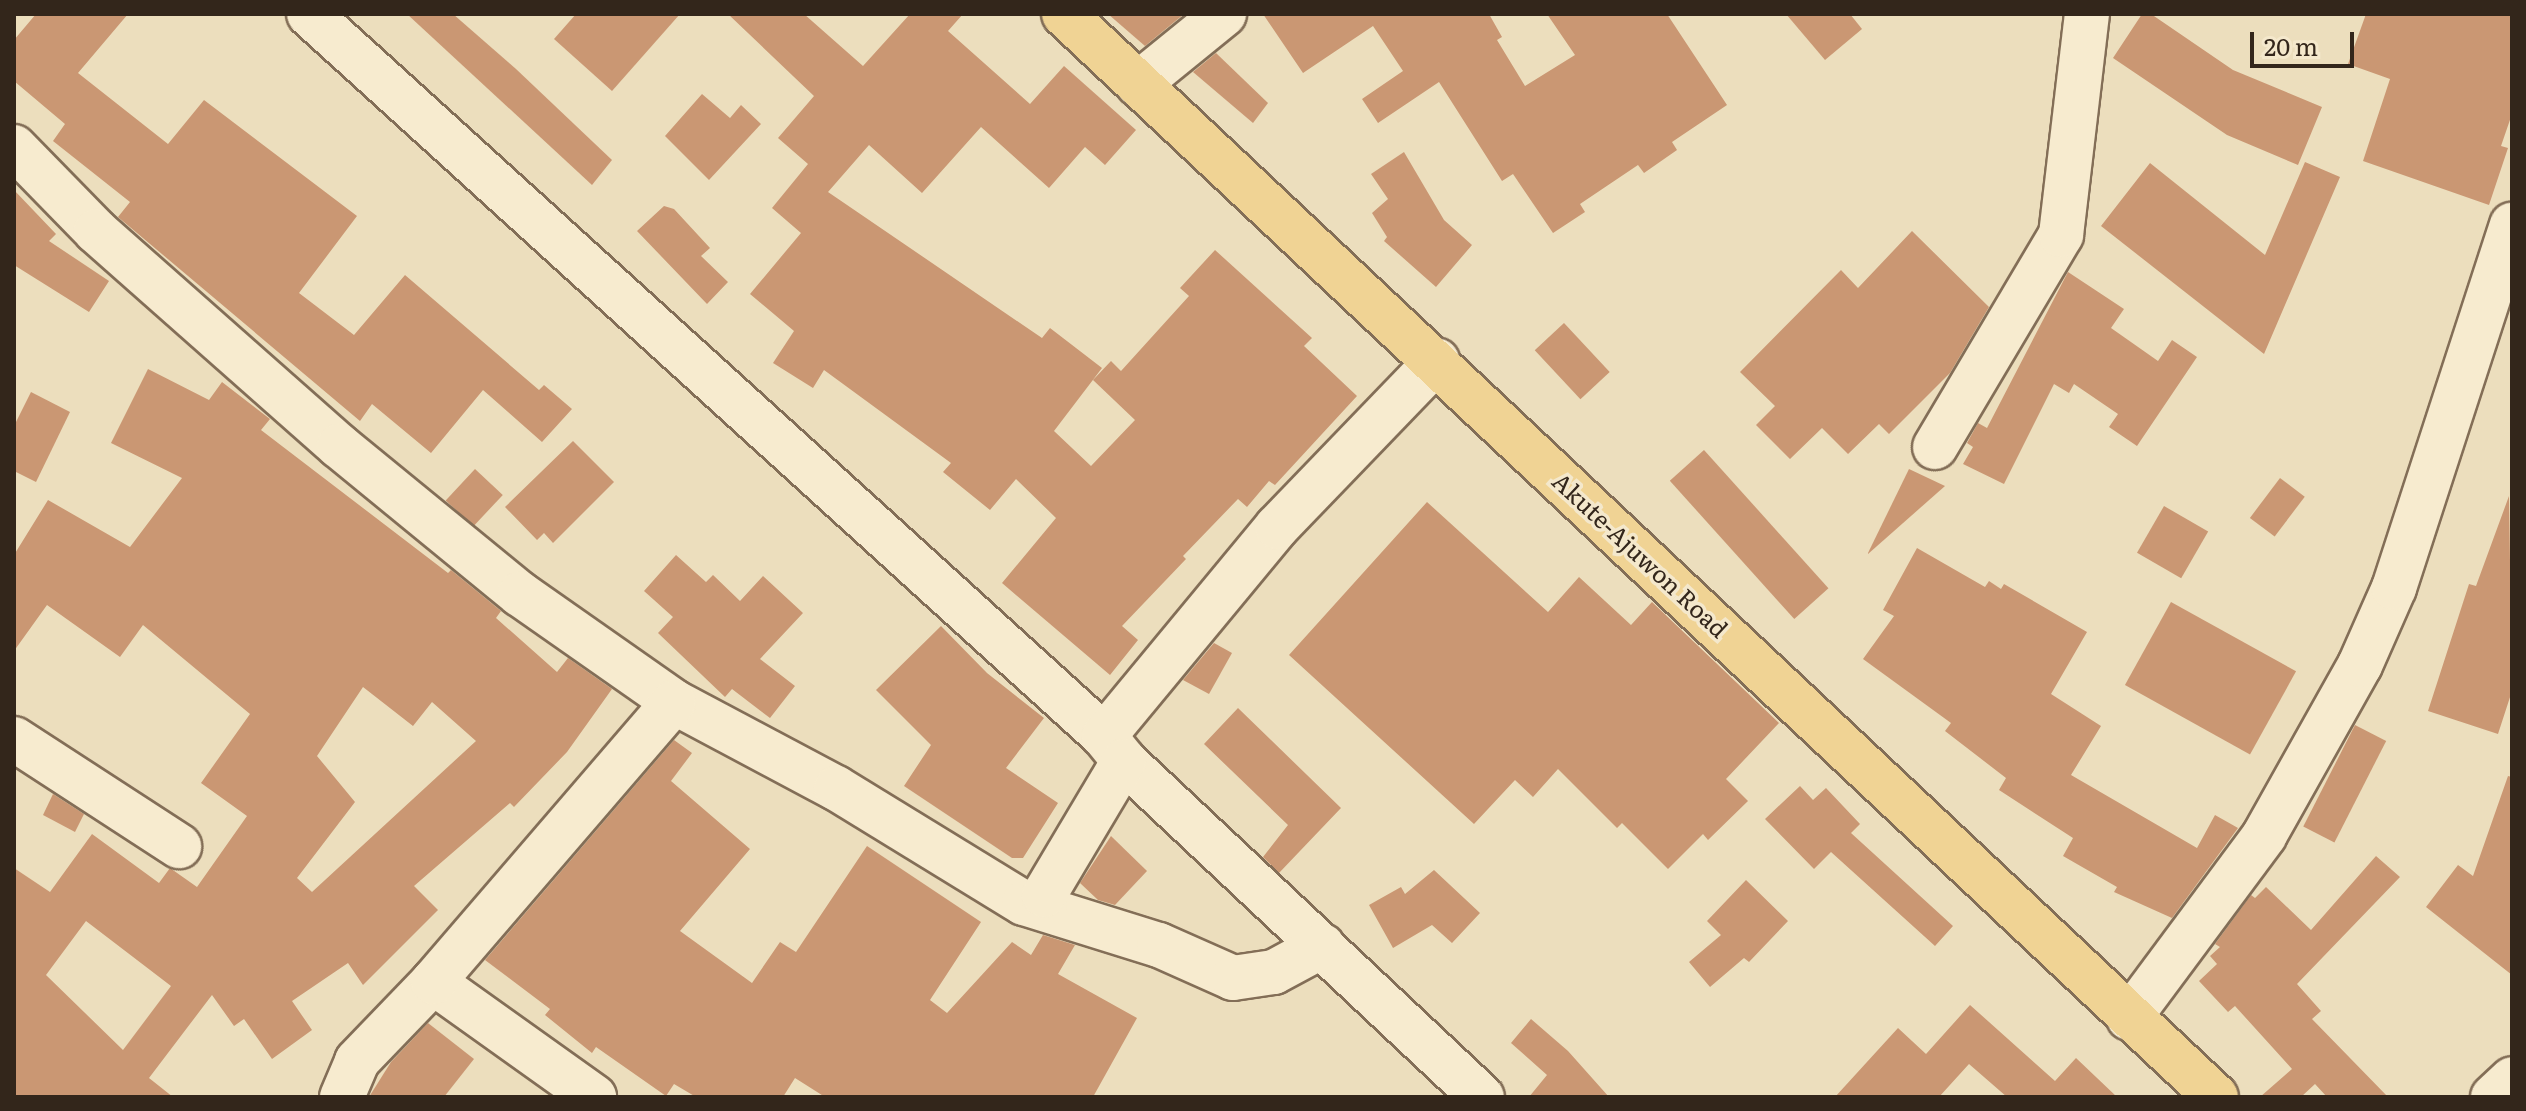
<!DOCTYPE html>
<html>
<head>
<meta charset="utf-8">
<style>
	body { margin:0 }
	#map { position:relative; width:2526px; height:1111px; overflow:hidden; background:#ecdebd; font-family:Literata,serif }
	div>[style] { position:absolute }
	.building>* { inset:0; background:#ca9773; transform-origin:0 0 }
	.roads { filter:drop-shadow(2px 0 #836e57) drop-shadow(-2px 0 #836e57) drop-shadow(0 2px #836e57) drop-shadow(0 -2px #836e57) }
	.minor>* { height:44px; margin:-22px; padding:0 22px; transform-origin:22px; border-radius:22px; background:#f7ebcf }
	.major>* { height:44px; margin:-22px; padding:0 22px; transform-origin:22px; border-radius:22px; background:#f0d394 }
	span { translate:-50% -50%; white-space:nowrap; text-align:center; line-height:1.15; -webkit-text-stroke:7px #f4e8cc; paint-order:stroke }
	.street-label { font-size:24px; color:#33261b }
	.frame { position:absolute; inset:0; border:16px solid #33261b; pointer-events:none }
	.scale { position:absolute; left:2250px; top:32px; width:104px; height:36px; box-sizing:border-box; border:4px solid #33261b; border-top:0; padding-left:10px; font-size:24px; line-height:28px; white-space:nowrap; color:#33261b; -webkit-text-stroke:6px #f4e8cc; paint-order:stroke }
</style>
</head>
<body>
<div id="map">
	<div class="building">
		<div style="clip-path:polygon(36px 14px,128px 14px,78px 73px,168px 144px,204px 100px,357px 216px,299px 293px,354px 335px,405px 275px,539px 390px,544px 385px,572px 409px,542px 442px,483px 390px,431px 453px,372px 404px,360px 421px,118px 217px,130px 202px,53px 141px,65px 124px,14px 81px,14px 40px)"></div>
		<div style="clip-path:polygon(407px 14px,453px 14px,516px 69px,612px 160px,592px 185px)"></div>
		<div style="clip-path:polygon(576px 14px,680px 14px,612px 91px,554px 39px)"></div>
		<div style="clip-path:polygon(728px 14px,804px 14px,863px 66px,910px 14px,963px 14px,948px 31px,1030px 104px,1064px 66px,1136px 130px,1105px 165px,1085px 147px,1049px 188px,981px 127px,922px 193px,869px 145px,828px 192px,1042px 338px,1050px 328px,1102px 368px,1054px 431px,1091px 466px,1135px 420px,1093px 380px,1111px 361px,1121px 371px,1189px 296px,1180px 288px,1215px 250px,1312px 338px,1304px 346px,1357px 396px,1275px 485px,1269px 481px,1247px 507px,1238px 499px,1183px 556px,1186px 559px,1122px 626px,1138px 640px,1110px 675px,1002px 583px,1056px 518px,1016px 479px,990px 510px,943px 472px,951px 463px,824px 370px,813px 388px,773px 363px,794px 331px,750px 294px,801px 233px,772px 208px,808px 164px,778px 138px,814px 96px)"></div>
		<div style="clip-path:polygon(1108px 14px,1184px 14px,1145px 46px)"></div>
		<div style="clip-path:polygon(1263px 14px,1489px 14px,1502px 37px,1497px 40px,1525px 86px,1575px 55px,1547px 14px,1667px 14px,1727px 105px,1672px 142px,1677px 150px,1644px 173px,1638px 165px,1580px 204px,1585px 212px,1553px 233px,1513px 174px,1502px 181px,1439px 82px,1378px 123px,1362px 99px,1403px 71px,1373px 26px,1303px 73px)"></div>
		<div style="clip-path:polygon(1786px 14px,1850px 14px,1862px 29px,1825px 60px)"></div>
		<div style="clip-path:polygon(2142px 14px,2151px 14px,2233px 70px,2322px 107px,2298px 165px,2227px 135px,2113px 58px)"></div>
		<div style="clip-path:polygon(2366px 14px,2512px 14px,2512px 114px,2501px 146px,2508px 148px,2489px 205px,2363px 161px,2390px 79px,2348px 64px)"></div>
		<div style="clip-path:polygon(1216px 53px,1268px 103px,1253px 123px,1193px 72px)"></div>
		<div style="clip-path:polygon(702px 94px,730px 118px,741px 105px,761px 124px,709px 180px,665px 136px)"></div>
		<div style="clip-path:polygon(1404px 152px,1444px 220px,1472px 245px,1436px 287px,1384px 241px,1387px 237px,1372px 213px,1388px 199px,1371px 174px)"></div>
		<div style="clip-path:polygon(2305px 162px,2340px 177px,2264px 354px,2101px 226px,2150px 163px,2265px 255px)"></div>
		<div style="clip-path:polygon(14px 190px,56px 234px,49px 241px,109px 281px,89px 312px,14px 265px)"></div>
		<div style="clip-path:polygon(664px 206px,674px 209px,710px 248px,701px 256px,728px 282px,707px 304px,637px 231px)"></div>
		<div style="clip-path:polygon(1912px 231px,1989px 307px,1950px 373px,1889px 434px,1879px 424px,1848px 454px,1822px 428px,1790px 459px,1756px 425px,1775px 406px,1740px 372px,1841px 270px,1858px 288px)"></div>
		<div style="clip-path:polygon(2068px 272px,2124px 309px,2111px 328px,2158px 361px,2172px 340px,2197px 357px,2137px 446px,2109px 427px,2118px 414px,2074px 384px,2069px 393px,2054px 384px,2004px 484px,1963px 464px,1973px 447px,1967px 443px,1978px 423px,1987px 428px)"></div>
		<div style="left:1564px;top:323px;width:67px;height:40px;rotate:47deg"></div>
		<div style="clip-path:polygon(evenodd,148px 369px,209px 400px,222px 382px,270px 419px,261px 430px,448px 573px,451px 570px,501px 611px,496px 618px,557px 672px,568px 658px,612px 689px,567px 752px,514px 807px,510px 803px,414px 886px,438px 910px,363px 985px,348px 963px,292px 1001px,312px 1030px,272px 1059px,244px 1019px,234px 1026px,212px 995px,149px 1078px,173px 1097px,14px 1097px,14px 868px,50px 892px,92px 834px,159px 883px,170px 868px,197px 887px,247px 816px,201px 783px,250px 714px,143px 625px,120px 657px,47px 605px,14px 651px,14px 555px,48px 500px,130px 547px,182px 478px,111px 443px,148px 369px,363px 687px,413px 726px,432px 702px,476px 741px,312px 892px,297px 878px,355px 802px,317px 756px,363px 687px,148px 369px,86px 921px,171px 986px,123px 1050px,46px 975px,86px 921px)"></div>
		<div style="clip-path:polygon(31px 392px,70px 412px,36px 482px,14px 471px,14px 426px)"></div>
		<div style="clip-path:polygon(573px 441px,614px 482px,553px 543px,544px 533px,537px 540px,505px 507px)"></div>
		<div style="left:1704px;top:450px;width:186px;height:46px;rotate:48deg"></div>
		<div style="left:475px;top:469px;width:38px;height:43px;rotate:43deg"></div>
		<div style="clip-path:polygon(1909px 469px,1945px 486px,1868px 554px,1868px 553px)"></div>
		<div style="left:2280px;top:478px;width:31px;height:50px;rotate:37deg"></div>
		<div style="clip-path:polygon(2509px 496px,2512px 691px,2498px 734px,2428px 711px,2469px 584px,2476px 586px)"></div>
		<div style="clip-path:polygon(1427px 502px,1548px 612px,1579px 577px,1631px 625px,1652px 602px,1779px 723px,1726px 779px,1748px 801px,1708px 840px,1703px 834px,1668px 869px,1622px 823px,1617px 828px,1558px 769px,1533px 797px,1515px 780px,1474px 824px,1289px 655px)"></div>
		<div style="left:2164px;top:506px;width:51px;height:54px;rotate:30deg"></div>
		<div style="clip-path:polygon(1917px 548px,1985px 587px,1989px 581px,2001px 589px,2004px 584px,2087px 632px,2051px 694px,2101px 726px,2071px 775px,2197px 848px,2215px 815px,2238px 828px,2172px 918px,2114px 892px,2117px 887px,2063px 856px,2073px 838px,1999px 790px,2006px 778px,1945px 731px,1951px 723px,1863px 659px,1894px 616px,1883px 610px)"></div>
		<div style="clip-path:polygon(676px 555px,706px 582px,713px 575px,740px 601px,763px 576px,803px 613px,760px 659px,795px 686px,770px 718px,732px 689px,725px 697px,658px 633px,673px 617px,644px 591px)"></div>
		<div style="left:2171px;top:602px;width:143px;height:95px;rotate:29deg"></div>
		<div style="clip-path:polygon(941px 626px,987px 673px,1044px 718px,1006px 768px,1058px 803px,1023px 858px,1012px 858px,904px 786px,931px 745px,876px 690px)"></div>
		<div style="clip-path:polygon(1214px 643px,1232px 653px,1209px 694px,1183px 680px)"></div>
		<div style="clip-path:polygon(1238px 708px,1341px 808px,1279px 873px,1263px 857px,1288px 825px,1204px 744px)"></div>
		<div style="left:2355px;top:725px;width:35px;height:114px;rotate:27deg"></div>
		<div style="clip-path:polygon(674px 740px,692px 753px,671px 781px,750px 849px,680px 931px,752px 983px,780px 942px,796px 952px,867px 846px,981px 922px,930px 1000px,947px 1013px,1012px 942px,1031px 955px,1043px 935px,1075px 945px,1058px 974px,1137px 1018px,1093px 1097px,825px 1097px,795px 1078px,783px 1097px,696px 1097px,674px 1084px,666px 1096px,596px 1047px,592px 1053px,545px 1015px,550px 1009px,485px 960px)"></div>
		<div style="clip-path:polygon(2508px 776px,2512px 777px,2512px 975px,2426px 907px,2458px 865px,2473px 876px)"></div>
		<div style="clip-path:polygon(1800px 786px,1813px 800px,1826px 788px,1860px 824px,1851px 833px,1953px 926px,1935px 946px,1831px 852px,1814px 869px,1765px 819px)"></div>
		<div style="clip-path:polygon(53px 794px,84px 814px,75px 832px,43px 815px)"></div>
		<div style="clip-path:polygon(1111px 836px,1147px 871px,1115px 905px,1098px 900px,1080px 883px)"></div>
		<div style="clip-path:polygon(2376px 856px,2400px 877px,2297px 984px,2321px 1011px,2312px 1019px,2388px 1097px,2327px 1097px,2315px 1084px,2301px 1097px,2260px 1097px,2292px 1069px,2235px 1006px,2228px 1012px,2199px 981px,2217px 964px,2210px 956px,2220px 947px,2215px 944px,2251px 895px,2255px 898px,2266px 887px,2311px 930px)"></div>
		<div style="clip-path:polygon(1434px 870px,1480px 913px,1452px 943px,1432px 925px,1393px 948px,1369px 905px,1401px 887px,1405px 894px)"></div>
		<div style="clip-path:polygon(1746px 880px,1788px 921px,1749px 962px,1744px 958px,1710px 987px,1689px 962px,1721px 935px,1707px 921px)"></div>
		<div style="clip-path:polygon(1970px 1005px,2055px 1081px,2076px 1058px,2117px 1097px,2007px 1097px,1969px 1064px,1939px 1097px,1835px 1097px,1898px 1028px,1926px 1054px)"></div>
		<div style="clip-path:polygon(1531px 1019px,1568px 1051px,1609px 1097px,1529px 1097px,1547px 1075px,1511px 1043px)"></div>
		<div style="clip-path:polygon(428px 1023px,474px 1059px,444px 1097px,369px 1097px,391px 1062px)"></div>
	</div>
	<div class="roads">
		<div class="minor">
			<div style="left:309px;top:14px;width:1074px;rotate:42.24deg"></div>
			<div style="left:1104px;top:736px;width:32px;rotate:51deg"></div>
			<div style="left:1124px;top:761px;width:491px;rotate:43.2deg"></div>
			<div style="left:1138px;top:84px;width:111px;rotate:-39.1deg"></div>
			<div style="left:14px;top:147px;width:117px;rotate:45.7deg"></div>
			<div style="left:96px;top:231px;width:324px;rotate:41.5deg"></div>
			<div style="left:339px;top:446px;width:234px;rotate:39.3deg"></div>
			<div style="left:520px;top:594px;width:188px;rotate:35deg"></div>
			<div style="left:674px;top:702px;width:183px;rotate:28deg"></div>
			<div style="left:836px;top:788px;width:220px;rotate:31.5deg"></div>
			<div style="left:1024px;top:903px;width:141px;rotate:17.3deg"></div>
			<div style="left:1159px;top:945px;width:81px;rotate:24deg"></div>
			<div style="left:1233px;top:978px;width:41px;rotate:-8.3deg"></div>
			<div style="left:1274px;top:972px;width:55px;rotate:-28.4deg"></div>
			<div style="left:1935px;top:447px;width:247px;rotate:-59.3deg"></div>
			<div style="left:2061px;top:235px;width:223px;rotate:-83.3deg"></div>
			<div style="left:1104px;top:736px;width:271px;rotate:-50.4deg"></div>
			<div style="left:1277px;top:527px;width:231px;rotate:-46.1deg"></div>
			<div style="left:14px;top:739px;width:197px;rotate:33deg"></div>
			<div style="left:1045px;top:906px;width:11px;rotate:-95deg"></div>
			<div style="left:1044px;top:895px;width:156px;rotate:-59.2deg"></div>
			<div style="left:433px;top:982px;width:198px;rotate:35.5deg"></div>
			<div style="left:2129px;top:1018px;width:227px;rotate:-53.4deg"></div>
			<div style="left:2264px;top:836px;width:196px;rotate:-60.7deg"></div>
			<div style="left:2360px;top:665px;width:84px;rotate:-66.2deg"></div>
			<div style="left:2394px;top:588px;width:382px;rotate:-72deg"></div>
			<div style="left:342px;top:1097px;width:39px;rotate:-67deg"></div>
			<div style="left:357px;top:1061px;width:110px;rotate:-46.1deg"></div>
			<div style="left:433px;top:982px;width:369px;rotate:-49.3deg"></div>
			<div style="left:2493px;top:1097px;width:26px;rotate:-43deg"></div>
		</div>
		<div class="major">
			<div style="left:1064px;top:14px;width:1581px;rotate:43.23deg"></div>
		</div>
	</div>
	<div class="street-label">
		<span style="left:1641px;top:554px;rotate:43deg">Akute-Ajuwon Road</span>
	</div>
	<div class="frame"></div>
	<div class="scale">20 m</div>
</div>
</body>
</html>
